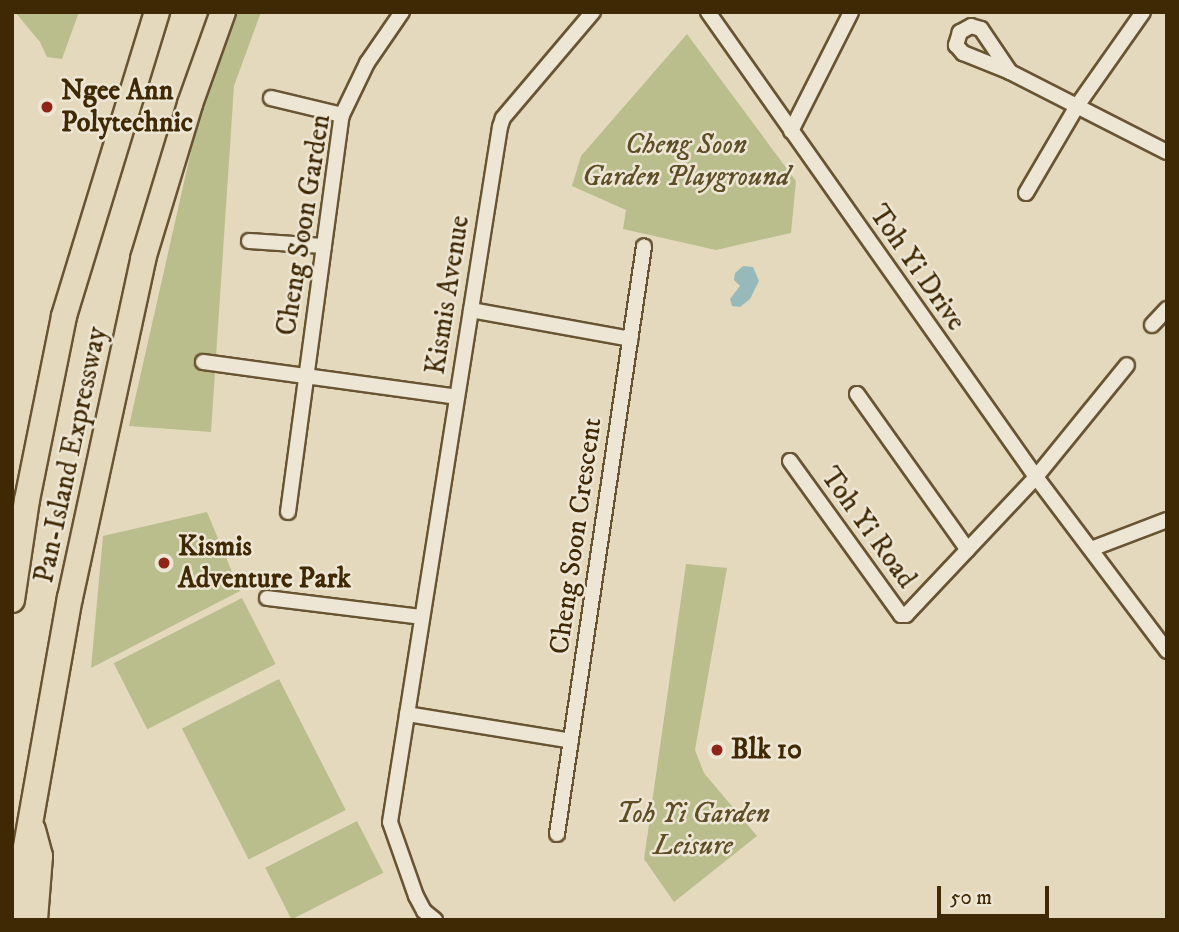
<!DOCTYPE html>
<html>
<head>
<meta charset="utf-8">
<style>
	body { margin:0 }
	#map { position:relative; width:1179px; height:932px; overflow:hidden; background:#e4d9bd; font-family:"IM FELL DW Pica",serif }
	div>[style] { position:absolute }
	.green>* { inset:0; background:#babe8d; transform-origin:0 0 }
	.water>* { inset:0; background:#98b9b9 }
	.roads { filter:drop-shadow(2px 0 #685432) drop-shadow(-2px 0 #685432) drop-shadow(0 2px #685432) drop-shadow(0 -2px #685432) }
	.street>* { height:14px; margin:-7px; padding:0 7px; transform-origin:7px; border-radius:7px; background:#ede6d4 }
	.highway>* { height:24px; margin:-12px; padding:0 12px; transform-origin:12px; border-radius:12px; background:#e4d9bd }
	.dots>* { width:19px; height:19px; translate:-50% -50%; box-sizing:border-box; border:4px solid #ede6d4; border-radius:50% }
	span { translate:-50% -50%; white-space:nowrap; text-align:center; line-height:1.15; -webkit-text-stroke:5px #ede6d4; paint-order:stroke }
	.poi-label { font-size:28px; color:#3f2804; font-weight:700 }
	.left { translate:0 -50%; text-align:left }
	.park-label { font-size:28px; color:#5e4e26; font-style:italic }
	.street-label { font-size:28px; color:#3f2804 }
	.frame { position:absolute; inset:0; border:14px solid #3f2804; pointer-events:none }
	.scale { position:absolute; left:937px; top:886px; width:112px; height:32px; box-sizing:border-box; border:4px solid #3f2804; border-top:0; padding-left:9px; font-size:21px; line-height:24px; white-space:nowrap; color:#3f2804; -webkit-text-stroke:5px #ede6d4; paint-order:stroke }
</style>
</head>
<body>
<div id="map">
	<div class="green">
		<div style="clip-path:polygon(15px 12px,79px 12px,62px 59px,47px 57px,40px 42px)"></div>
		<div style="clip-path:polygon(236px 12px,261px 12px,234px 86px,211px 432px,129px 426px,203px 98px)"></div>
		<div style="clip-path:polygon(687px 34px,796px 181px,791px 233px,716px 250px,623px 229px,626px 210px,572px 186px,581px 156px)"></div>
		<div style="clip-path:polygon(207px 512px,240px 591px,91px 668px,103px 536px)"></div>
		<div style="clip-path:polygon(686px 564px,727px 568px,695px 750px,704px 773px,757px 836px,674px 902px,644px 859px)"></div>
		<div style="left:242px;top:598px;width:74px;height:144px;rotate:63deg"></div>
		<div style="left:279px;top:679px;width:147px;height:109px;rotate:63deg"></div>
		<div style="left:357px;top:821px;width:58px;height:103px;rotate:63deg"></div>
	</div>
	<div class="water">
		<div style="clip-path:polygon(743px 266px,753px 267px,759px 281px,750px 299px,740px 307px,732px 306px,730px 299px,740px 286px,734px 280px,735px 273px)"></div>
	</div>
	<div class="roads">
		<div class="street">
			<div style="left:708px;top:12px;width:569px;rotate:54.8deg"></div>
			<div style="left:1036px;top:477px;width:218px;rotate:53deg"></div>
			<div style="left:1010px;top:72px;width:52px;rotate:-124deg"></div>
			<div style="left:981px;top:29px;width:10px;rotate:-163deg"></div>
			<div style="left:971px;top:26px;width:13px;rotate:151deg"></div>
			<div style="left:960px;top:32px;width:14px;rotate:107deg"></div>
			<div style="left:956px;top:45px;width:11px;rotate:49deg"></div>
			<div style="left:963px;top:53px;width:51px;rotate:22deg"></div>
			<div style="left:1010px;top:72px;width:176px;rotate:27deg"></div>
			<div style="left:271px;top:98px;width:73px;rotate:13.5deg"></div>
			<div style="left:791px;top:131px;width:133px;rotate:-63.2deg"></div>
			<div style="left:1026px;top:193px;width:101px;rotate:-59.6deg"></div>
			<div style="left:1077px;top:106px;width:115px;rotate:-54.9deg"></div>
			<div style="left:249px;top:241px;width:75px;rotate:3.8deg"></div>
			<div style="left:471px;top:310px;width:162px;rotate:10.3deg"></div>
			<div style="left:1152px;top:325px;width:22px;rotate:-47deg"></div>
			<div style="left:203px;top:362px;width:256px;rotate:7.8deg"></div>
			<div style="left:857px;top:394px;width:191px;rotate:54.6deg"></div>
			<div style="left:790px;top:461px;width:190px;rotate:54.2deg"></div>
			<div style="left:901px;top:615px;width:5px"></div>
			<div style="left:906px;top:615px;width:190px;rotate:-46.7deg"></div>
			<div style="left:1036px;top:477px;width:144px;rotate:-50.9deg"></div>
			<div style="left:288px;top:512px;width:401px;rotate:-82.3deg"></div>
			<div style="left:342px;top:115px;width:58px;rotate:-64.3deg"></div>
			<div style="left:367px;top:63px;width:62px;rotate:-55.5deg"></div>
			<div style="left:1091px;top:549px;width:81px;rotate:-20.9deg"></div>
			<div style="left:267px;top:598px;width:156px;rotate:7deg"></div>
			<div style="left:407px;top:714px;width:166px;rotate:9.3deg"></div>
			<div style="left:557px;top:834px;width:594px;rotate:-81.58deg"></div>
			<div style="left:435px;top:920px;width:14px;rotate:-141deg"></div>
			<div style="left:424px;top:911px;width:17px;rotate:-118deg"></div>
			<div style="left:416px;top:896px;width:78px;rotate:-109.4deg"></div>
			<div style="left:390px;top:822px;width:704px;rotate:-81.01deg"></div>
			<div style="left:500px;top:127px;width:9px;rotate:-72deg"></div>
			<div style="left:503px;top:118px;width:139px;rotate:-49.7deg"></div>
		</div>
		<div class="highway">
			<div style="left:12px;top:600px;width:101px;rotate:-81.5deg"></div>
			<div style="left:27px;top:500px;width:188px;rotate:-78.6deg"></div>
			<div style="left:64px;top:316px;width:318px;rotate:-73deg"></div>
			<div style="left:33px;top:830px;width:27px;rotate:75deg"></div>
			<div style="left:40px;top:856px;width:64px;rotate:94.5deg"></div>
			<div style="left:13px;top:920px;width:327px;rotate:-80deg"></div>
			<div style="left:70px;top:598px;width:347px;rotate:-77.8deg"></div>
			<div style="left:143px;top:259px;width:162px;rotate:-73.1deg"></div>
			<div style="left:190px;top:104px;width:98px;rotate:-70.3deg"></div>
		</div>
	</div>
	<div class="dots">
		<div style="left:47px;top:107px;background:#8f2418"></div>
		<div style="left:164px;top:563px;background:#8f2418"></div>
		<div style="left:717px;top:750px;background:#8f2418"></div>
	</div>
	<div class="poi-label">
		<span class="left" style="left:61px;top:107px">Ngee Ann<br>Polytechnic</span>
		<span class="left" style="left:178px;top:563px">Kismis<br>Adventure Park</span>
		<span class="left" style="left:731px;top:750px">Blk 10</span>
	</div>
	<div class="park-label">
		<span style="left:686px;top:161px">Cheng Soon<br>Garden Playground</span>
		<span style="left:693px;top:830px">Toh Yi Garden<br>Leisure</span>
	</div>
	<div class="street-label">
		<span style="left:304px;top:225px;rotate:-81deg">Cheng Soon Garden</span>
		<span style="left:917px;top:268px;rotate:55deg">Toh Yi Drive</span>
		<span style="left:448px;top:295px;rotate:-81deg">Kismis Avenue</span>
		<span style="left:71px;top:455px;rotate:-78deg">Pan-Island Expressway</span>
		<span style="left:868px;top:528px;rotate:54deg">Toh Yi Road</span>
		<span style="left:576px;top:536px;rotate:-82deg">Cheng Soon Crescent</span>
	</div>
	<div class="frame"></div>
	<div class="scale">50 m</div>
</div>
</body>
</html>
